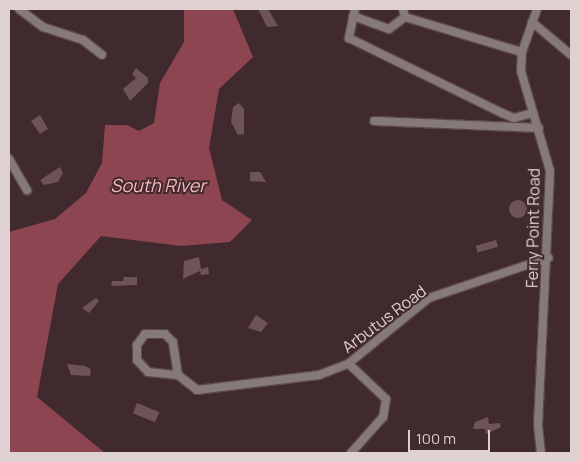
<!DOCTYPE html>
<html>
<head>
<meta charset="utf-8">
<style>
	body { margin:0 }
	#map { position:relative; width:580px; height:462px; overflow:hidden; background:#412a2d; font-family:Manrope,sans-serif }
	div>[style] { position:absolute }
	.water>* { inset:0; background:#8d4552 }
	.building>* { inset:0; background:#6d5457; transform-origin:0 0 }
	.round { border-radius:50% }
	.roads { filter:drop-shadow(1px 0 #5d484b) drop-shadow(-1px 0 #5d484b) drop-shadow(0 1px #5d484b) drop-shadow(0 -1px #5d484b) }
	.minor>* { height:8px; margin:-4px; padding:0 4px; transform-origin:4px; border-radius:4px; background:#85797a }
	span { translate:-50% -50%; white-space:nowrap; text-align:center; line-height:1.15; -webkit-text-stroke:4px #412a2d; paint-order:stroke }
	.street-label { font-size:16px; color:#dfd0d1 }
	.water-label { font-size:18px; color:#fab8c0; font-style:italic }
	.frame { position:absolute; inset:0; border:10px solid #dfd0d1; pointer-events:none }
	.scale { position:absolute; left:408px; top:430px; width:82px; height:22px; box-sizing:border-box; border:2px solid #dfd0d1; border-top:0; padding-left:6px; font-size:15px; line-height:18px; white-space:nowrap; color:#dfd0d1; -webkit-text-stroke:4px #412a2d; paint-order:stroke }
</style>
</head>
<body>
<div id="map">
	<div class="water">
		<div style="clip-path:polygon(184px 9px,233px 9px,253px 57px,219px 89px,209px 148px,222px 200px,252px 220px,230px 242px,181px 246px,101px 236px,58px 284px,37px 397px,105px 453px,9px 453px,9px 232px,55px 219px,86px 193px,102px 163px,105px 125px,127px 125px,139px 131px,154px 123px,160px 83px,184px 42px)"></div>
	</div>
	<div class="building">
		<div style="clip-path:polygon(258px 9px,268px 9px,278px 26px,267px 27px)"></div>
		<div style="clip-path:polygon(136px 68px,148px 78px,148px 83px,130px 101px,123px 89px,136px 78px,132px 74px)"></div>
		<div style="clip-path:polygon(239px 103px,244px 109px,244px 134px,238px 135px,231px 122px,233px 107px)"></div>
		<div style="clip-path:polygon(40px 115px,48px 129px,40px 134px,31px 121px)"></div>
		<div style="clip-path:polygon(60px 167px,63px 173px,58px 182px,44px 185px,40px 180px)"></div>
		<div style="clip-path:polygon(250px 172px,260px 172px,266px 182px,250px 181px)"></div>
		<div class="round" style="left:509px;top:200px;width:18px;height:18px"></div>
		<div style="left:496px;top:240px;width:7px;height:21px;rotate:74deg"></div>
		<div style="clip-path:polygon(199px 257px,201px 269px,208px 267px,209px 274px,201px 275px,200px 271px,183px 279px,184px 261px)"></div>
		<div style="clip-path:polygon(124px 277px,137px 277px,137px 285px,111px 286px,112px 281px,123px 281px)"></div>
		<div style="clip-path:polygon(96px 298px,99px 301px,89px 313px,82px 308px)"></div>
		<div style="clip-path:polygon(256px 315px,268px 323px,261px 332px,248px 328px)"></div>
		<div style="clip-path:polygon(67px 364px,85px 366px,91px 369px,90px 376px,71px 375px)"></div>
		<div style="left:137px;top:403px;width:24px;height:11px;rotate:22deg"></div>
		<div style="clip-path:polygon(488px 417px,489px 424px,500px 423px,501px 427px,486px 434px,485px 429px,473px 429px,475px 422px)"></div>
	</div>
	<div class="roads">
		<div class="minor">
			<div style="left:19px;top:9px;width:30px;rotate:37deg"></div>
			<div style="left:43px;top:27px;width:42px;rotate:18deg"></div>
			<div style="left:83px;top:40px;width:24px;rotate:38deg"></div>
			<div style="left:355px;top:9px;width:30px;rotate:102deg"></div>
			<div style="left:349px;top:38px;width:170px;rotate:26.1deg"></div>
			<div style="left:502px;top:113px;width:13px;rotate:23deg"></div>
			<div style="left:514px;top:118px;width:20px;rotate:-15deg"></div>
			<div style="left:403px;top:9px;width:8px;rotate:76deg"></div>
			<div style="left:405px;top:17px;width:122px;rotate:16.7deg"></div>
			<div style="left:537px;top:9px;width:46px;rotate:109.2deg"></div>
			<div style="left:522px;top:52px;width:19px;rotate:93deg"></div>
			<div style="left:521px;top:71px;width:104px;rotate:73.8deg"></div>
			<div style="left:550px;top:171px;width:254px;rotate:92.7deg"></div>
			<div style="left:538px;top:425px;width:28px;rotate:84deg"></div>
			<div style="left:353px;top:16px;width:38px;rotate:20deg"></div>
			<div style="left:389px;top:29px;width:20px;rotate:-37deg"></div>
			<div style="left:532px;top:22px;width:51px;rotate:40.2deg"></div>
			<div style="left:374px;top:121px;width:165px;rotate:2.4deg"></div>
			<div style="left:9px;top:159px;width:36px;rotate:60deg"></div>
			<div style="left:349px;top:364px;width:51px;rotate:43.4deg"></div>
			<div style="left:386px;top:399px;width:18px;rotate:99deg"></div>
			<div style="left:383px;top:417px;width:48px;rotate:131.6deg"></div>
			<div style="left:178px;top:375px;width:33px;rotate:-99deg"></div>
			<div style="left:173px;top:342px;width:11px;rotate:-135deg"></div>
			<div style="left:165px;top:334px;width:20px;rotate:180deg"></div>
			<div style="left:145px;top:334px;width:14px;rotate:126deg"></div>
			<div style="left:137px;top:345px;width:15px;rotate:90deg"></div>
			<div style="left:137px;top:360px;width:16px;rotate:47deg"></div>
			<div style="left:148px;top:372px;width:30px;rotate:6deg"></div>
			<div style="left:178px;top:375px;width:24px;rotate:38deg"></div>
			<div style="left:197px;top:390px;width:123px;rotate:-7deg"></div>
			<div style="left:319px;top:375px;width:31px;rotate:-21deg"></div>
			<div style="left:348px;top:364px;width:104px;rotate:-39.2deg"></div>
			<div style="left:429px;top:298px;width:126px;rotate:-18.6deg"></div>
		</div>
	</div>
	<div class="street-label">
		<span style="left:533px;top:228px;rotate:-89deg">Ferry Point Road</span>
		<span style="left:384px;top:319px;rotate:-37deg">Arbutus Road</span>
	</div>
	<div class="water-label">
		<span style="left:158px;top:185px">South River</span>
	</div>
	<div class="frame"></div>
	<div class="scale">100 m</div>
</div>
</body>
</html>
